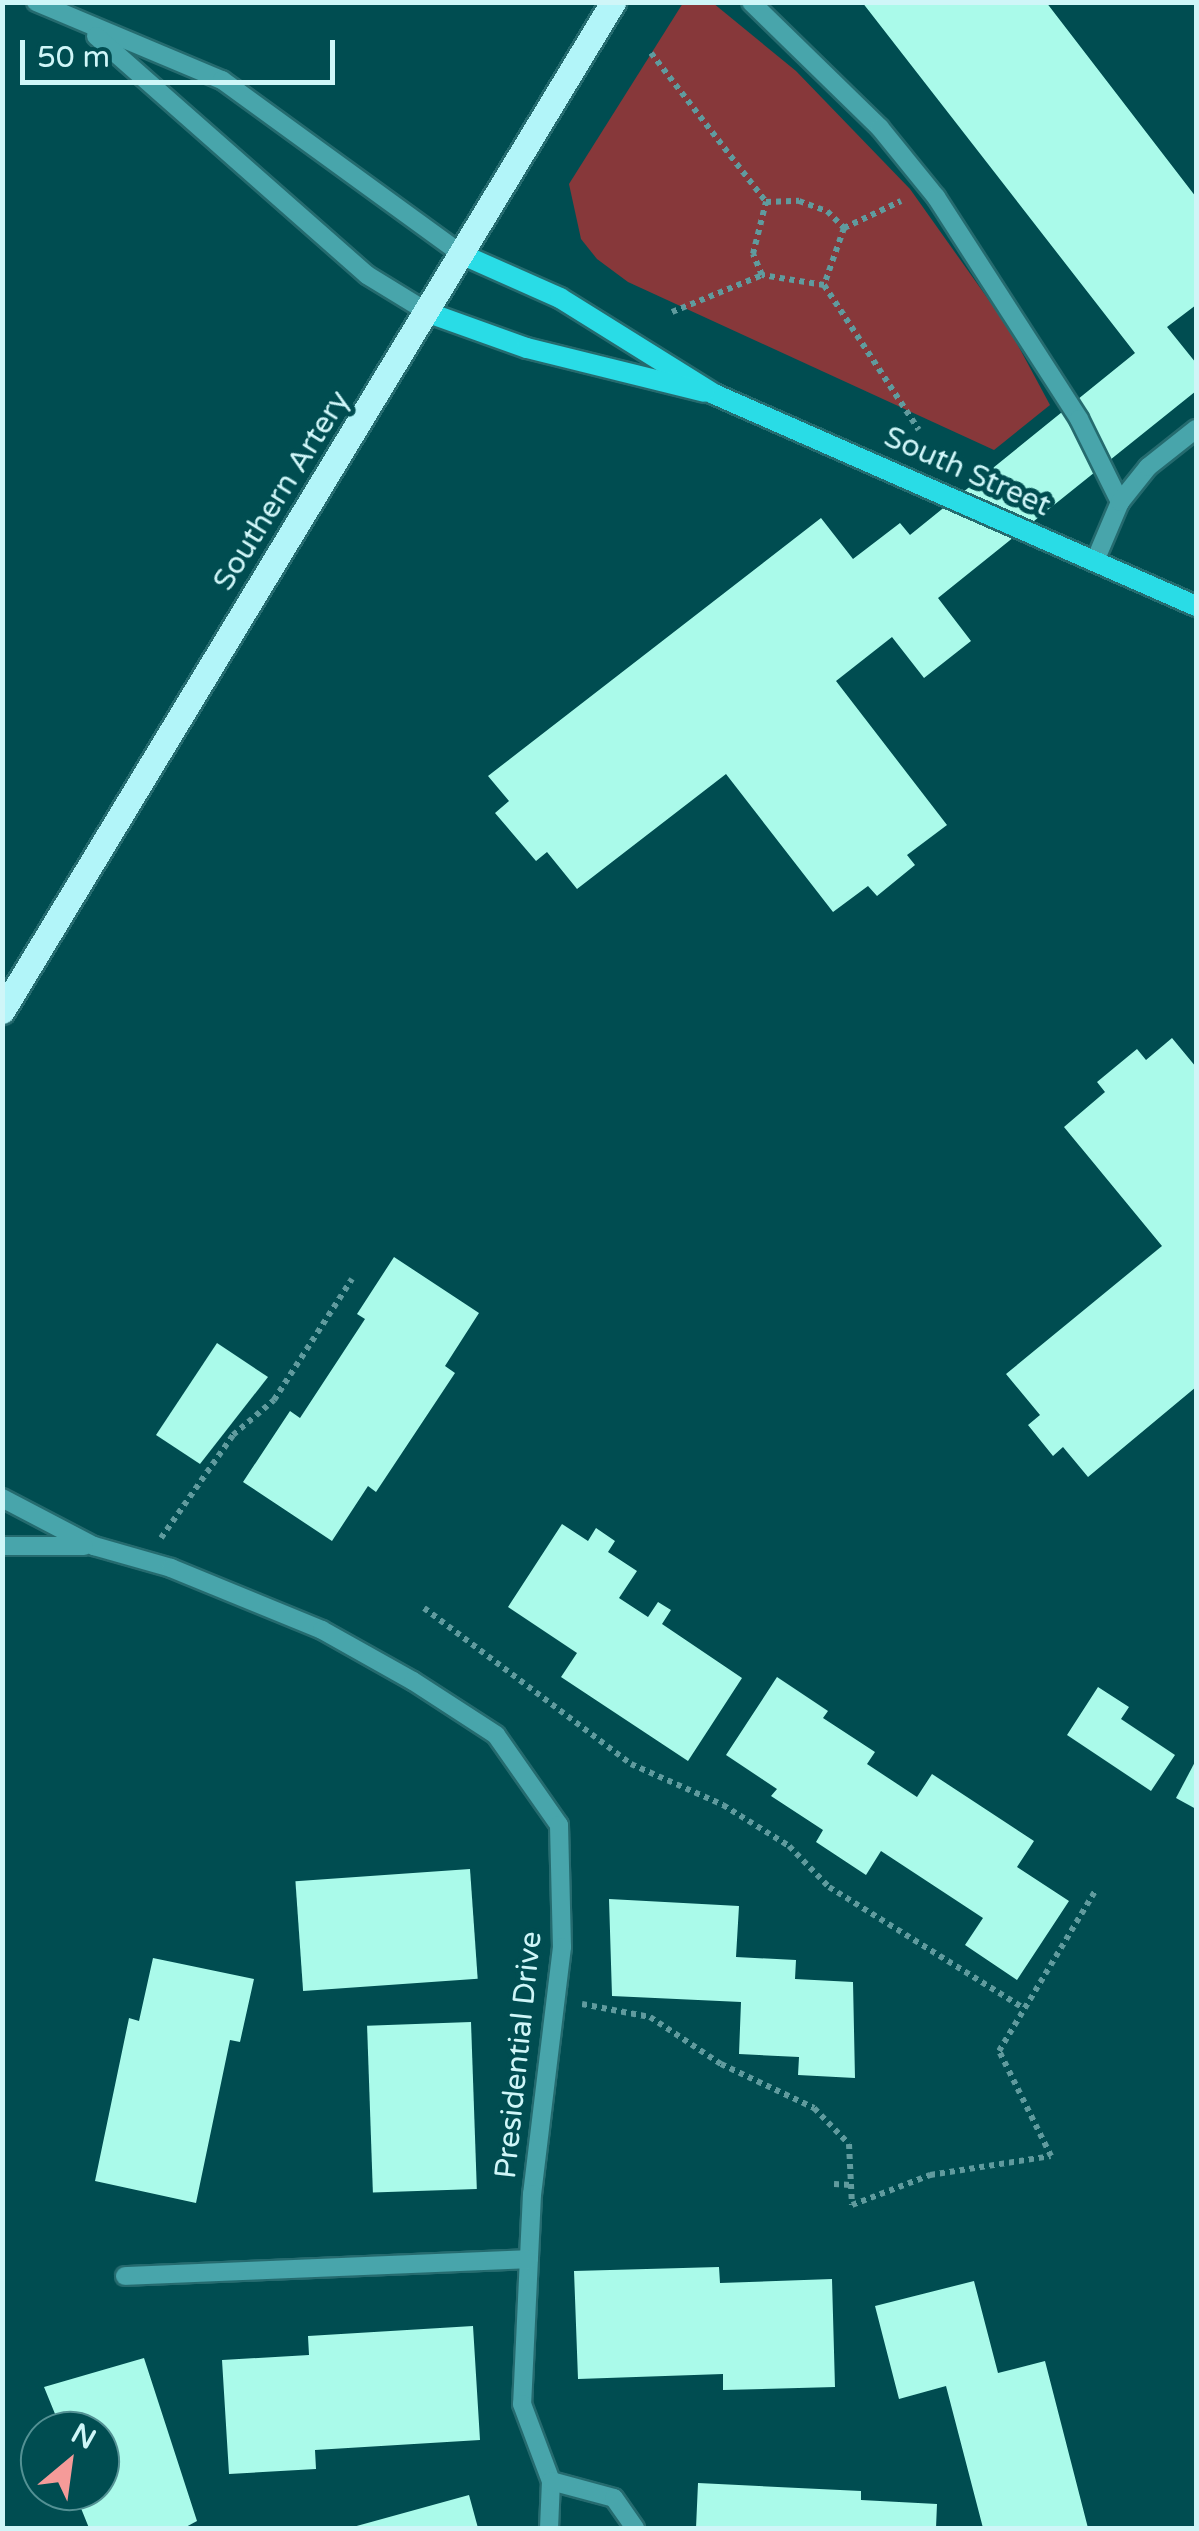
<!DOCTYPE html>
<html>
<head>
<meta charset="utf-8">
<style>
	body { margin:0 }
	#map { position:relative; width:1199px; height:2531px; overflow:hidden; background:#004d51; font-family:"Varela Round",sans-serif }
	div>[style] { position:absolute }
	.green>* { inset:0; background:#87383a }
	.building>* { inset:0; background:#aafaea; transform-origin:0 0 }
	.path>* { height:6px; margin-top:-3px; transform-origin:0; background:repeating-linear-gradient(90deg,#609b9e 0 5px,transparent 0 10px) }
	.roads { filter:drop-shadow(2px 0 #256b6f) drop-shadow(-2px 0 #256b6f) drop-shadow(0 2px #256b6f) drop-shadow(0 -2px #256b6f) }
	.lane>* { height:18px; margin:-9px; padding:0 9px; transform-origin:9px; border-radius:9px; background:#48a5ab }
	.secondary>* { height:20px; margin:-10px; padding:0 10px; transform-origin:10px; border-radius:10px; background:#29dce6 }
	.primary>* { height:25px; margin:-12.5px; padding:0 12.5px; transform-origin:12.5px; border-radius:12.5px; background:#b2f5f9 }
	span { translate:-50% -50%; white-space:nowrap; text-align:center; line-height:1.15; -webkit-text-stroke:10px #004d51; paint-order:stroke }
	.street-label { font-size:30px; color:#cff6f8 }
	.frame { position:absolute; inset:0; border:5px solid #cff6f8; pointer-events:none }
	.north { position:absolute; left:20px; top:2411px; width:100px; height:100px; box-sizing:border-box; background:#004d51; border:2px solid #539194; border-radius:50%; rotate:29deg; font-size:28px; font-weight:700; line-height:40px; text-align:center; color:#cff6f8 }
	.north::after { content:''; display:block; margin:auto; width:35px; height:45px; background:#f59b99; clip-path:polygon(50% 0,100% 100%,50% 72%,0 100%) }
	.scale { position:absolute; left:20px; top:40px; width:315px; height:45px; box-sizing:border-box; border:5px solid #cff6f8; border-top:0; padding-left:12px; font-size:30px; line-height:35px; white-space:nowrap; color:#cff6f8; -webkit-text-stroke:8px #004d51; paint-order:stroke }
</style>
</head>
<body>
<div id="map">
	<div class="green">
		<div style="clip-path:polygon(683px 3px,713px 3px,796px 71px,910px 189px,1008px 327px,1050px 405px,994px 450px,628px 282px,597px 259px,581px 239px,569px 184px)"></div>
	</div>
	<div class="building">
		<div style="clip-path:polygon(862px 2px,1046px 2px,1196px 197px,1196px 305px,1167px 327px,1196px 363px,1196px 391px,938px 598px,971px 641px,924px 678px,892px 637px,836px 681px,947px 825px,907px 855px,915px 865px,877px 896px,868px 886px,833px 912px,726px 774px,577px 889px,547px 852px,536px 861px,495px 813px,509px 801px,488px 776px,821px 518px,853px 559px,900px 523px,910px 535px,1135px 353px)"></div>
		<div style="clip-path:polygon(1172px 1038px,1196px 1067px,1196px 1387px,1088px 1477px,1063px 1447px,1053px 1456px,1028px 1425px,1040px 1415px,1006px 1374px,1162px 1246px,1064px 1127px,1105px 1092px,1097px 1082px,1137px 1049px,1146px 1060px)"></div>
		<div style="clip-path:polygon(394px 1257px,479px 1313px,445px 1366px,455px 1373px,376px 1492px,368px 1486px,332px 1541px,243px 1482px,290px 1411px,300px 1418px,365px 1319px,357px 1314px)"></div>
		<div style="clip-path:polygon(217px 1343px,268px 1377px,200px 1464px,156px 1435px)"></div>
		<div style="clip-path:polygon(562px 1524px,588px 1541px,596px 1528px,615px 1541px,608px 1552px,637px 1571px,619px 1598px,648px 1617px,658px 1602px,671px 1610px,662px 1624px,742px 1678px,688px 1761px,561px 1677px,577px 1653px,508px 1607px)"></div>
		<div style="clip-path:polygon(777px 1677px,828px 1711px,823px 1718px,875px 1752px,867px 1764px,917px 1797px,932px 1774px,1034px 1841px,1017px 1867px,1069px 1901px,1017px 1980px,965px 1945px,983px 1918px,881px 1851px,866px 1875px,816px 1842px,823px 1830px,771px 1796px,777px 1789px,726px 1755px)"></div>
		<div style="clip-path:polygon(1098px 1687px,1129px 1707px,1121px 1719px,1175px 1755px,1151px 1791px,1067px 1735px)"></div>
		<div style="clip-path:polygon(1196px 1760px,1196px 1809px,1176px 1798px)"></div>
		<div style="left:470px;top:1869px;width:110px;height:175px;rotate:86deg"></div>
		<div style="clip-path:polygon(609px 1899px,739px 1906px,736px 1957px,796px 1960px,795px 1979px,853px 1982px,855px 2078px,798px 2075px,799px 2057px,739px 2054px,741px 2002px,612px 1996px)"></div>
		<div style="clip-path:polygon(153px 1958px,254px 1979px,240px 2042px,230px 2040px,196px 2203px,95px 2181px,129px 2018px,139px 2021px)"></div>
		<div style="left:471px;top:2022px;width:167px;height:104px;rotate:88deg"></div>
		<div style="clip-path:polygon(719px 2267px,720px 2283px,832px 2279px,835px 2387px,723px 2390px,723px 2374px,578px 2379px,574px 2271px)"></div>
		<div style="clip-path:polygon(974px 2281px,998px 2373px,1045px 2361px,1088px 2528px,983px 2528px,946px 2386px,899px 2399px,875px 2306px)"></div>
		<div style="clip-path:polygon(473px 2326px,480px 2440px,315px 2450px,316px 2469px,229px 2474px,222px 2360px,309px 2355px,308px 2336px)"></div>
		<div style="clip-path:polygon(144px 2358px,197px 2521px,184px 2528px,89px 2528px,74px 2491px,100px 2491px,100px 2431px,62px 2431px,44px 2387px)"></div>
		<div style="clip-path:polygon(698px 2483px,861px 2491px,861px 2500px,937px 2504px,936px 2528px,696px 2528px)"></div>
		<div style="clip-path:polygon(469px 2495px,478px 2528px,353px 2528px,353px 2527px)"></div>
	</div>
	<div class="path">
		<div style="left:651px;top:53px;width:188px;rotate:52.3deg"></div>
		<div style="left:766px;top:202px;width:33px;rotate:-2deg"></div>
		<div style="left:799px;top:201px;width:30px;rotate:20deg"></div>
		<div style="left:827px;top:211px;width:24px;rotate:45deg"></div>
		<div style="left:844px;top:228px;width:60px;rotate:109.3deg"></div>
		<div style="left:824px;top:285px;width:63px;rotate:-170.8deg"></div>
		<div style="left:762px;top:275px;width:23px;rotate:-113deg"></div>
		<div style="left:753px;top:254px;width:54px;rotate:-76deg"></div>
		<div style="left:844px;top:228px;width:63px;rotate:-25.3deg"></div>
		<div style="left:824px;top:285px;width:173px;rotate:56.8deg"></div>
		<div style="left:672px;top:312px;width:97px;rotate:-22.3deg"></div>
		<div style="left:161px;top:1538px;width:126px;rotate:-55deg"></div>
		<div style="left:233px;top:1435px;width:54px;rotate:-40.5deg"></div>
		<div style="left:274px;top:1400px;width:144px;rotate:-57.2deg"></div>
		<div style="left:424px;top:1608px;width:259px;rotate:37deg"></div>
		<div style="left:631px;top:1764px;width:101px;rotate:24deg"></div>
		<div style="left:723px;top:1805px;width:78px;rotate:31.8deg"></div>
		<div style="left:789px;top:1846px;width:57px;rotate:45.7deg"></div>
		<div style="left:829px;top:1887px;width:227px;rotate:31.9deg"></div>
		<div style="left:582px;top:2004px;width:69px;rotate:10.8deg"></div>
		<div style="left:650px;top:2017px;width:85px;rotate:33.5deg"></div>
		<div style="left:721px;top:2064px;width:103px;rotate:25.3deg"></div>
		<div style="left:814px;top:2108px;width:50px;rotate:45.8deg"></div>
		<div style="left:849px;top:2144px;width:61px;rotate:87.2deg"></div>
		<div style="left:852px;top:2205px;width:84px;rotate:-21deg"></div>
		<div style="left:930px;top:2175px;width:122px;rotate:-8.9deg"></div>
		<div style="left:1051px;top:2156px;width:117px;rotate:-116.3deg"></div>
		<div style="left:999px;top:2051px;width:187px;rotate:-59deg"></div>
		<div style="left:834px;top:2184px;width:17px;rotate:3deg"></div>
	</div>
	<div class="roads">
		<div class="lane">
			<div style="left:36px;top:2px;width:202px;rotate:22.8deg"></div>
			<div style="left:222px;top:80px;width:298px;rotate:36deg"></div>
			<div style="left:751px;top:2px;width:180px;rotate:44.3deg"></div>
			<div style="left:880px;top:128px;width:89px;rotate:50.9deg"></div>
			<div style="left:936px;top:197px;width:264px;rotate:57.2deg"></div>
			<div style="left:1079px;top:419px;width:93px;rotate:63.7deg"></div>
			<div style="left:96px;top:36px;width:361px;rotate:41.4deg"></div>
			<div style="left:367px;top:275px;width:73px;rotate:31.5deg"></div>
			<div style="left:1095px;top:561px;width:64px;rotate:-67deg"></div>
			<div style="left:1120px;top:502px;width:45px;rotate:-51.3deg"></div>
			<div style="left:1148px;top:467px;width:61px;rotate:-38.4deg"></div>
			<div style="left:2px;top:1498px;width:104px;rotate:27.6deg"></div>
			<div style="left:94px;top:1546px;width:80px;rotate:15.9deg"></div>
			<div style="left:171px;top:1568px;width:163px;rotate:22.3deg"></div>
			<div style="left:322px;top:1630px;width:104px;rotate:29.3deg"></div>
			<div style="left:413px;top:1681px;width:99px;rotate:33deg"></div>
			<div style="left:496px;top:1735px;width:110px;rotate:55deg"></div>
			<div style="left:559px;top:1825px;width:122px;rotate:88.6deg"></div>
			<div style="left:562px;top:1947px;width:249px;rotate:96.9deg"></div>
			<div style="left:532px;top:2194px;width:210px;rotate:92.7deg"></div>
			<div style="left:522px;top:2404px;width:82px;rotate:69.4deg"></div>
			<div style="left:551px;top:2481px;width:47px;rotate:92.4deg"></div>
			<div style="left:2px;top:1546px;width:82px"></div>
			<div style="left:125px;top:2276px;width:404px;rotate:-2.4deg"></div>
			<div style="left:551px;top:2481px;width:65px;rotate:15.1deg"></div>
			<div style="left:614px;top:2498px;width:37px;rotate:55deg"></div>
		</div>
		<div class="secondary">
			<div style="left:463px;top:255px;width:106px;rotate:23.9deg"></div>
			<div style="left:560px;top:298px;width:181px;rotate:31.9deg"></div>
			<div style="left:714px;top:394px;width:527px;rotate:23.74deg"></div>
			<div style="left:429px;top:313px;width:104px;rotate:19.7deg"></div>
			<div style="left:527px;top:348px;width:183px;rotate:13.9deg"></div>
		</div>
		<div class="primary">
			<div style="left:2px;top:1011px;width:1180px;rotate:-58.8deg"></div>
		</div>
	</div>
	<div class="street-label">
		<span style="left:967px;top:472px;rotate:24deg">South Street</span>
		<span style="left:282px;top:491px;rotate:-58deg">Southern Artery</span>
		<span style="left:519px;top:2055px;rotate:-84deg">Presidential Drive</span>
	</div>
	<div class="frame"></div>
	<div class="north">N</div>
	<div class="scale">50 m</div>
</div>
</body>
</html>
